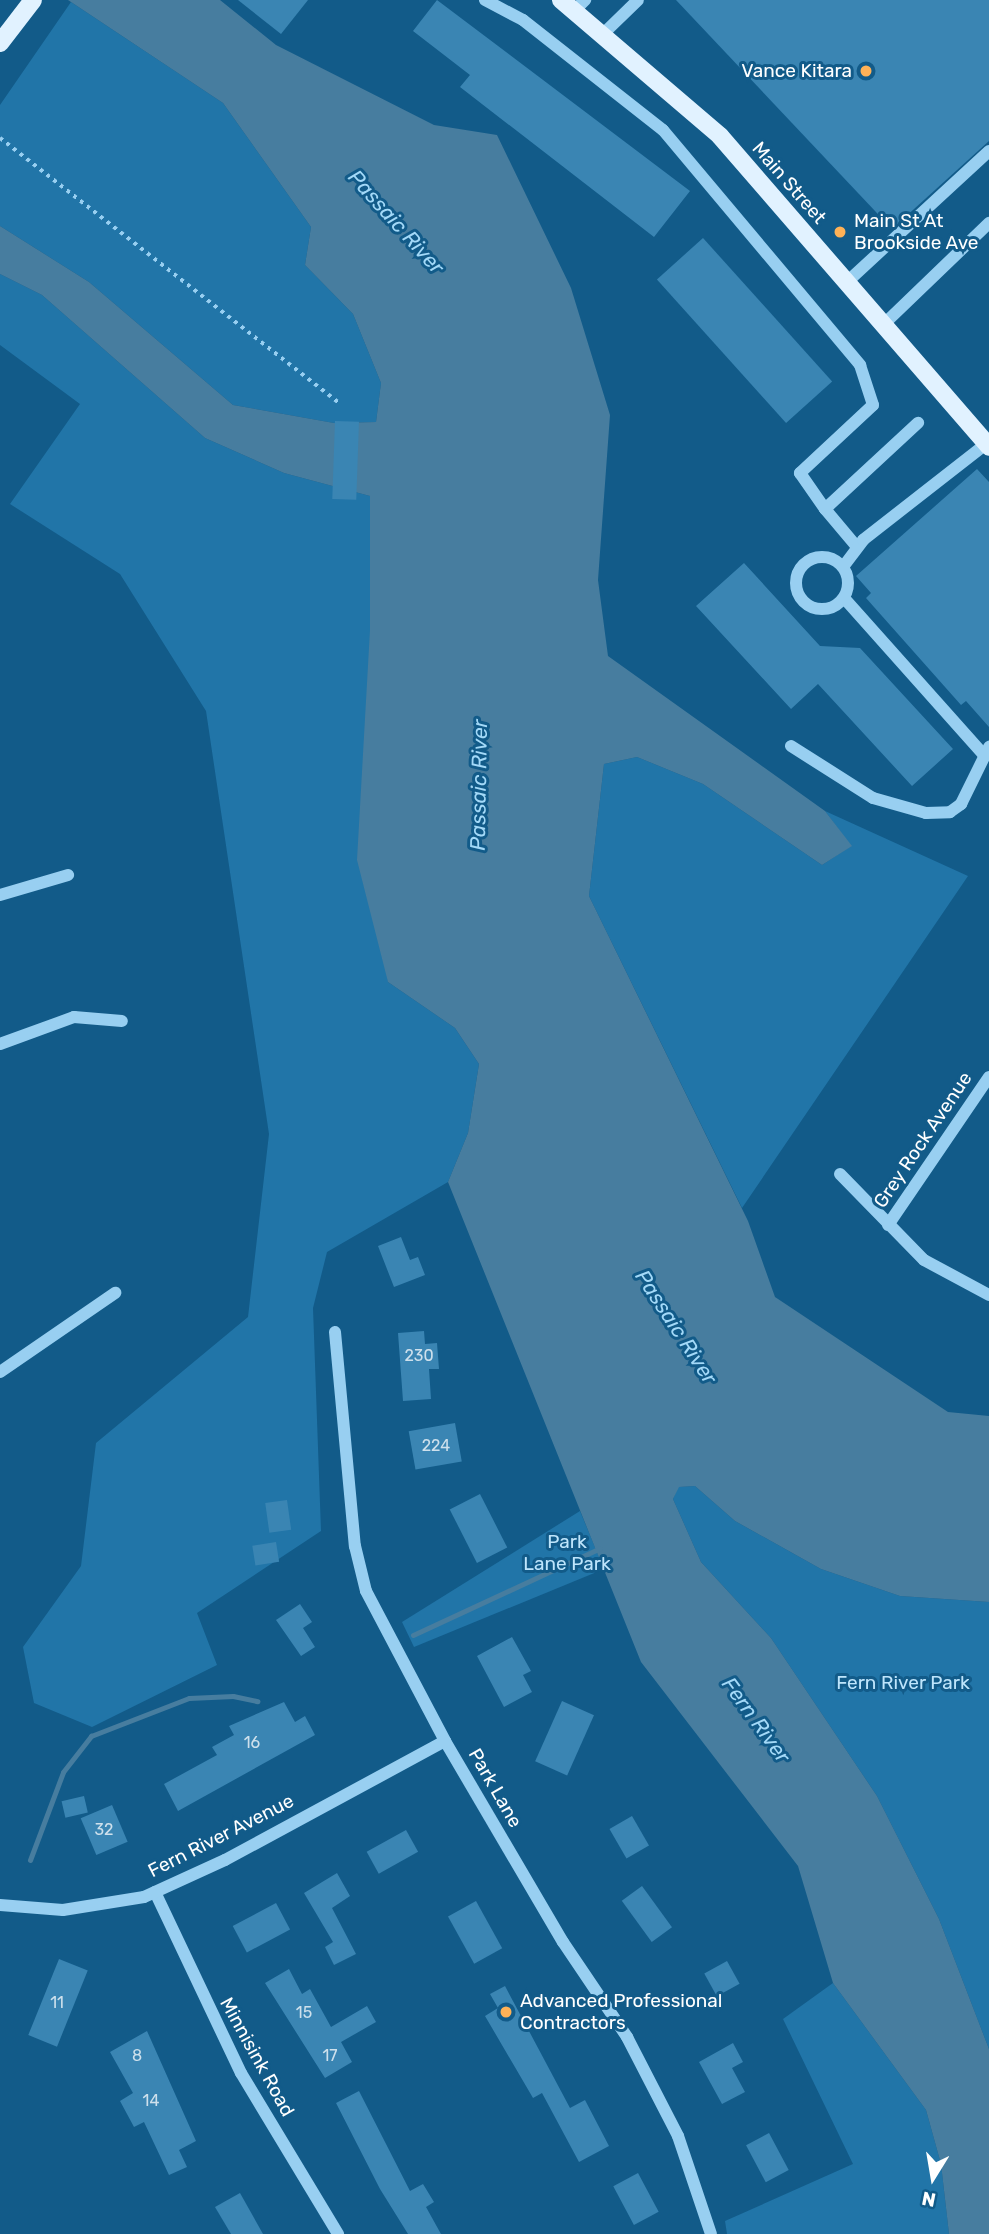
<!DOCTYPE html>
<html>
<head>
<meta charset="utf-8">
<style>
	body { margin:0 }
	#map { position:relative; width:989px; height:2234px; overflow:hidden; background:#125b89; font-family:Rubik,sans-serif }
	div>[style] { position:absolute }
	.green>* { inset:0; background:#2175a8 }
	.water>* { inset:0; background:#477d9f }
	.stream>* { height:5px; margin:-2.5px; padding:0 2.5px; transform-origin:2.5px; border-radius:2.5px; background:#477d9f }
	.building>* { inset:0; background:#3a85b3; transform-origin:0 0 }
	.path>* { height:3.5px; margin-top:-1.75px; transform-origin:0; background:repeating-linear-gradient(90deg,#98cff1 0 3.5px,transparent 0 8.5px) }
	.minor>* { height:12px; margin:-6px; padding:0 6px; transform-origin:6px; border-radius:6px; background:#98cff1 }
	.minor>.ring { margin:-6px; padding:0; box-sizing:content-box; background:none; border:12px solid #98cff1; border-radius:50% }
	.major>* { height:18px; margin:-9px; padding:0 9px; transform-origin:9px; border-radius:9px; background:#e1f2ff }
	.dots>* { width:19px; height:19px; translate:-50% -50%; box-sizing:border-box; border:4px solid #125b89; border-radius:50% }
	span { translate:-50% -50%; white-space:nowrap; text-align:center; line-height:1.15; -webkit-text-stroke:6px #125b89; paint-order:stroke }
	.number-label { font-size:16px; color:#cee0ec }
	.number-label span { -webkit-text-stroke-width:0 }
	.poi-label { font-size:19px; color:#fff }
	.right { translate:-100% -50%; text-align:right }
	.left { translate:0 -50%; text-align:left }
	.street-label { font-size:19px; color:#fff }
	.park-label { font-size:19px; color:#bee5fc }
	.water-label { font-size:21px; color:#a3d9f8; font-style:italic }
	.north { position:absolute; left:898px; top:2143px; width:70px; height:70px; -webkit-text-stroke:5px #125b89; paint-order:stroke; rotate:191deg; font-size:19px; font-weight:700; line-height:28px; text-align:center; color:#fff }
	.north::after { content:''; display:block; margin:auto; width:24px; height:32px; background:#fff; clip-path:polygon(50% 0,100% 100%,50% 72%,0 100%) }
</style>
</head>
<body>
<div id="map">
	<div class="green">
		<div style="clip-path:polygon(71px 2px,223px 103px,311px 227px,305px 265px,353px 314px,381px 383px,376px 422px,334px 423px,233px 405px,89px 282px,0 226px,0 105px)"></div>
		<div style="clip-path:polygon(0 274px,42px 295px,205px 438px,284px 473px,370px 496px,370px 630px,388px 982px,455px 1028px,479px 1064px,468px 1133px,448px 1182px,327px 1252px,313px 1308px,321px 1531px,197px 1613px,217px 1665px,92px 1727px,34px 1703px,23px 1647px,81px 1566px,96px 1443px,248px 1317px,269px 1134px,206px 711px,120px 574px,10px 504px,80px 404px,0 345px)"></div>
		<div style="clip-path:polygon(637px 757px,703px 784px,822px 865px,851px 846px,825px 811px,968px 876px,742px 1208px,589px 896px,604px 764px)"></div>
		<div style="clip-path:polygon(695px 1486px,735px 1521px,821px 1569px,900px 1596px,989px 1602px,989px 2049px,939px 1919px,877px 1796px,771px 1638px,701px 1562px,673px 1499px,678px 1487px)"></div>
		<div style="clip-path:polygon(580px 1511px,604px 1569px,414px 1647px,402px 1622px)"></div>
		<div style="clip-path:polygon(833px 1983px,926px 2110px,941px 2164px,949px 2234px,727px 2234px,725px 2221px,853px 2164px,783px 2019px)"></div>
	</div>
	<div class="water">
		<div style="clip-path:polygon(68px 0,220px 0,276px 45px,434px 125px,497px 135px,571px 288px,610px 415px,598px 580px,608px 656px,825px 811px,852px 846px,822px 865px,703px 784px,637px 757px,604px 764px,589px 896px,748px 1221px,775px 1297px,948px 1412px,989px 1416px,989px 1602px,900px 1596px,821px 1569px,735px 1521px,695px 1486px,679px 1487px,673px 1499px,701px 1562px,771px 1638px,877px 1796px,939px 1919px,989px 2049px,989px 2234px,949px 2234px,941px 2164px,926px 2110px,833px 1983px,798px 1866px,641px 1662px,448px 1182px,468px 1133px,479px 1064px,455px 1028px,388px 982px,357px 860px,370px 630px,370px 496px,284px 473px,205px 438px,42px 295px,0 274px,0 226px,89px 282px,233px 405px,334px 423px,376px 422px,381px 383px,353px 314px,305px 265px,311px 227px,223px 103px)"></div>
	</div>
	<div class="stream">
		<div style="left:413px;top:1635px;width:206px;rotate:-24.9deg"></div>
		<div style="left:30px;top:1860px;width:94px;rotate:-69.4deg"></div>
		<div style="left:63px;top:1772px;width:46px;rotate:-52.1deg"></div>
		<div style="left:91px;top:1736px;width:105px;rotate:-21.2deg"></div>
		<div style="left:189px;top:1698px;width:44px;rotate:-2.6deg"></div>
		<div style="left:233px;top:1696px;width:25px;rotate:12deg"></div>
	</div>
	<div class="building">
		<div style="clip-path:polygon(238px 0,308px 0,281px 34px)"></div>
		<div style="clip-path:polygon(437px 0,690px 191px,654px 237px,460px 87px,470px 75px,413px 31px)"></div>
		<div style="clip-path:polygon(676px 0,989px 0,989px 141px,892px 229px)"></div>
		<div style="left:703px;top:238px;width:193px;height:62px;rotate:48deg"></div>
		<div style="left:335px;top:421px;width:24px;height:78px;rotate:2deg"></div>
		<div style="clip-path:polygon(977px 469px,989px 482px,989px 727px,966px 701px,961px 705px,866px 598px,871px 593px,856px 576px)"></div>
		<div style="clip-path:polygon(744px 563px,820px 646px,860px 648px,953px 749px,912px 786px,818px 684px,791px 709px,696px 606px)"></div>
		<div style="clip-path:polygon(401px 1237px,410px 1260px,418px 1257px,425px 1275px,394px 1287px,378px 1246px)"></div>
		<div style="clip-path:polygon(424px 1331px,425px 1344px,437px 1343px,439px 1369px,429px 1369px,431px 1399px,403px 1401px,398px 1333px)"></div>
		<div style="left:455px;top:1423px;width:39px;height:47px;rotate:80deg"></div>
		<div style="left:480px;top:1494px;width:60px;height:34px;rotate:63deg"></div>
		<div style="left:287px;top:1500px;width:30px;height:22px;rotate:82deg"></div>
		<div style="left:276px;top:1542px;width:20px;height:24px;rotate:81deg"></div>
		<div style="clip-path:polygon(300px 1604px,312px 1622px,303px 1628px,315px 1647px,301px 1656px,276px 1620px)"></div>
		<div style="clip-path:polygon(512px 1637px,531px 1671px,523px 1675px,532px 1692px,504px 1707px,477px 1656px)"></div>
		<div style="left:562px;top:1701px;width:35px;height:66px;rotate:24deg"></div>
		<div style="clip-path:polygon(284px 1702px,295px 1722px,305px 1716px,315px 1735px,178px 1811px,164px 1784px,217px 1755px,212px 1747px,234px 1735px,229px 1726px)"></div>
		<div style="left:84px;top:1796px;width:17px;height:23px;rotate:77deg"></div>
		<div style="left:112px;top:1805px;width:40px;height:34px;rotate:67deg"></div>
		<div style="left:632px;top:1816px;width:34px;height:26px;rotate:60deg"></div>
		<div style="left:406px;top:1830px;width:25px;height:45px;rotate:61deg"></div>
		<div style="clip-path:polygon(337px 1873px,350px 1896px,332px 1908px,356px 1954px,334px 1965px,325px 1947px,333px 1942px,304px 1893px)"></div>
		<div style="left:642px;top:1886px;width:51px;height:25px;rotate:54deg"></div>
		<div style="left:476px;top:1901px;width:54px;height:32px;rotate:61deg"></div>
		<div style="left:276px;top:1903px;width:30px;height:49px;rotate:62deg"></div>
		<div style="left:59px;top:1959px;width:31px;height:82px;rotate:22deg"></div>
		<div style="left:727px;top:1961px;width:26px;height:26px;rotate:61deg"></div>
		<div style="clip-path:polygon(289px 1969px,302px 1994px,310px 1989px,331px 2027px,367px 2006px,376px 2022px,341px 2042px,352px 2062px,325px 2078px,265px 1983px)"></div>
		<div style="clip-path:polygon(505px 1986px,570px 2108px,585px 2100px,609px 2146px,579px 2162px,542px 2093px,533px 2098px,485px 2016px,498px 2008px,490px 1994px)"></div>
		<div style="clip-path:polygon(147px 2031px,196px 2141px,179px 2150px,187px 2167px,169px 2175px,144px 2122px,134px 2127px,120px 2101px,133px 2093px,110px 2052px)"></div>
		<div style="clip-path:polygon(733px 2043px,743px 2062px,732px 2068px,745px 2092px,722px 2104px,699px 2062px)"></div>
		<div style="clip-path:polygon(359px 2091px,410px 2191px,423px 2184px,434px 2202px,426px 2207px,441px 2234px,408px 2234px,380px 2189px,336px 2103px)"></div>
		<div style="left:769px;top:2133px;width:42px;height:26px;rotate:62deg"></div>
		<div style="left:638px;top:2173px;width:44px;height:28px;rotate:62deg"></div>
		<div style="clip-path:polygon(240px 2193px,263px 2234px,231px 2234px,215px 2207px)"></div>
	</div>
	<div class="path">
		<div style="left:0;top:138px;width:432px;rotate:38deg"></div>
	</div>
	<div class="minor">
		<div style="left:485px;top:0;width:43px;rotate:27.8deg"></div>
		<div style="left:523px;top:20px;width:178px;rotate:38.2deg"></div>
		<div style="left:663px;top:130px;width:307px;rotate:50deg"></div>
		<div style="left:860px;top:365px;width:42px;rotate:72deg"></div>
		<div style="left:873px;top:405px;width:100px;rotate:137deg"></div>
		<div style="left:800px;top:473px;width:44px;rotate:55.2deg"></div>
		<div style="left:574px;top:11px;width:16px;rotate:-45deg"></div>
		<div style="left:602px;top:35px;width:50px;rotate:-44.2deg"></div>
		<div style="left:847px;top:282px;width:193px;rotate:-42.7deg"></div>
		<div style="left:884px;top:324px;width:146px;rotate:-43.9deg"></div>
		<div style="left:857px;top:547px;width:50px;rotate:-130.1deg"></div>
		<div style="left:825px;top:509px;width:127px;rotate:-42.8deg"></div>
		<div class="ring" style="left:796px;top:557px;width:40px;height:40px"></div>
		<div style="left:843px;top:567px;width:34px;rotate:-53deg"></div>
		<div style="left:863px;top:540px;width:156px;rotate:-38deg"></div>
		<div style="left:844px;top:598px;width:210px;rotate:48.3deg"></div>
		<div style="left:791px;top:746px;width:97px;rotate:32.4deg"></div>
		<div style="left:873px;top:798px;width:55px;rotate:15.8deg"></div>
		<div style="left:926px;top:813px;width:24px;rotate:-2deg"></div>
		<div style="left:950px;top:812px;width:14px;rotate:-36deg"></div>
		<div style="left:961px;top:804px;width:64px;rotate:-63.8deg"></div>
		<div style="left:0;top:895px;width:71px;rotate:-16.4deg"></div>
		<div style="left:0;top:1044px;width:79px;rotate:-20deg"></div>
		<div style="left:74px;top:1017px;width:48px;rotate:4.8deg"></div>
		<div style="left:840px;top:1174px;width:120px;rotate:45.7deg"></div>
		<div style="left:924px;top:1260px;width:74px;rotate:28.3deg"></div>
		<div style="left:888px;top:1225px;width:179px;rotate:-55.7deg"></div>
		<div style="left:335px;top:1332px;width:215px;rotate:84.7deg"></div>
		<div style="left:355px;top:1546px;width:46px;rotate:76.3deg"></div>
		<div style="left:366px;top:1591px;width:170px;rotate:62.2deg"></div>
		<div style="left:445px;top:1741px;width:233px;rotate:59.6deg"></div>
		<div style="left:563px;top:1942px;width:115px;rotate:56deg"></div>
		<div style="left:627px;top:2037px;width:111px;rotate:62.7deg"></div>
		<div style="left:678px;top:2136px;width:103px;rotate:71.4deg"></div>
		<div style="left:0;top:1372px;width:140px;rotate:-34.5deg"></div>
		<div style="left:155px;top:1892px;width:200px;rotate:64.6deg"></div>
		<div style="left:241px;top:2073px;width:188px;rotate:58.9deg"></div>
		<div style="left:0;top:1905px;width:63px;rotate:4.5deg"></div>
		<div style="left:63px;top:1910px;width:82px;rotate:-9.1deg"></div>
		<div style="left:144px;top:1897px;width:89px;rotate:-24.6deg"></div>
		<div style="left:225px;top:1860px;width:250px;rotate:-28.4deg"></div>
	</div>
	<div class="major">
		<div style="left:561px;top:0;width:209px;rotate:40.5deg"></div>
		<div style="left:720px;top:136px;width:411px;rotate:49.1deg"></div>
		<div style="left:0;top:43px;width:54px;rotate:-52.5deg"></div>
	</div>
	<div class="dots">
		<div style="left:866px;top:71px;background:#ffb257"></div>
		<div style="left:840px;top:232px;background:#ffb257"></div>
		<div style="left:506px;top:2012px;background:#ffb257"></div>
	</div>
	<div class="number-label">
		<span style="left:419px;top:1356px">230</span>
		<span style="left:436px;top:1446px">224</span>
		<span style="left:252px;top:1743px">16</span>
		<span style="left:104px;top:1830px">32</span>
		<span style="left:57px;top:2003px">11</span>
		<span style="left:304px;top:2013px">15</span>
		<span style="left:137px;top:2056px">8</span>
		<span style="left:330px;top:2056px">17</span>
		<span style="left:151px;top:2101px">14</span>
	</div>
	<div class="poi-label">
		<span class="right" style="left:852px;top:71px">Vance Kitara</span>
		<span class="left" style="left:854px;top:232px">Main St At<br>Brookside Ave</span>
		<span class="left" style="left:520px;top:2012px">Advanced Professional<br>Contractors</span>
	</div>
	<div class="street-label">
		<span style="left:789px;top:183px;rotate:49deg">Main Street</span>
		<span style="left:923px;top:1140px;rotate:-56deg">Grey Rock Avenue</span>
		<span style="left:495px;top:1788px;rotate:60deg">Park Lane</span>
		<span style="left:221px;top:1836px;rotate:-27deg">Fern River Avenue</span>
		<span style="left:257px;top:2057px;rotate:61deg">Minnisink Road</span>
	</div>
	<div class="park-label">
		<span style="left:567px;top:1553px">Park<br>Lane Park</span>
		<span style="left:903px;top:1683px">Fern River Park</span>
	</div>
	<div class="water-label">
		<span style="left:396px;top:222px;rotate:48deg">Passaic River</span>
		<span style="left:479px;top:785px;rotate:-89deg">Passaic River</span>
		<span style="left:676px;top:1327px;rotate:57deg">Passaic River</span>
		<span style="left:756px;top:1720px;rotate:54deg">Fern River</span>
	</div>
	<div class="north">N</div>
</div>
</body>
</html>
